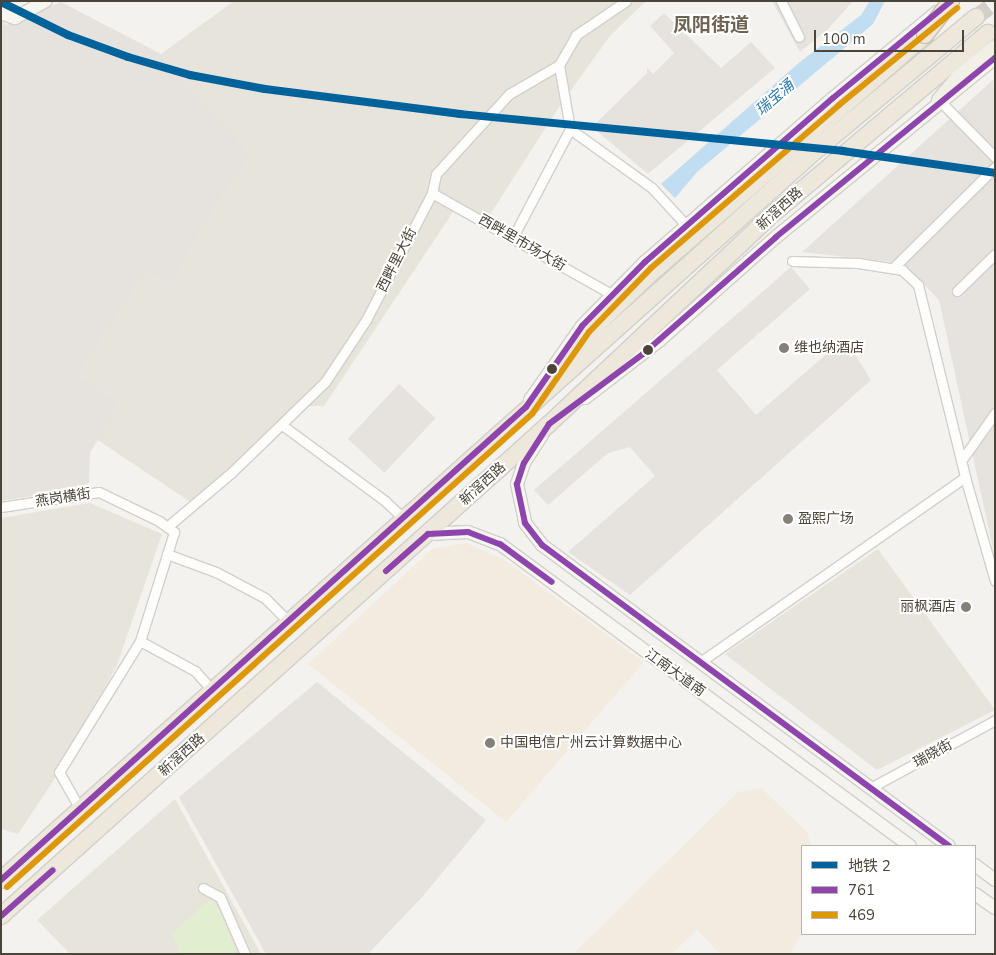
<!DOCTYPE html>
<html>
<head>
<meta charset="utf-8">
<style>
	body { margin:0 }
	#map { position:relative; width:996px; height:955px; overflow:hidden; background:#f4f2ee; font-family:"Nunito Sans","Noto Sans SC",sans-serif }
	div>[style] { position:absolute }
	.residential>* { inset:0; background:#e7e4dc }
	.commercial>* { inset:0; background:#f3ebdf }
	.industrial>* { inset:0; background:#e6e2de }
	.green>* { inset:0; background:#e1eecf }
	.parking>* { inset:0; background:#e6e3df; transform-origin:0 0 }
	.water>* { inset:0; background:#c0ddf1 }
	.highway-tunnel>* { height:16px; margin-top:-8px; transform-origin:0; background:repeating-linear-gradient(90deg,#d2cfca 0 16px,transparent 0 24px) }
	.roads { filter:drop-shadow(1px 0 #d2d0cb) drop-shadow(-1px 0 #d2d0cb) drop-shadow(0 1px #d2d0cb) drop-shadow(0 -1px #d2d0cb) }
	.street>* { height:9px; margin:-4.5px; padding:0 4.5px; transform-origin:4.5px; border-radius:4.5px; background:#fdfdfc }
	.secondary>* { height:12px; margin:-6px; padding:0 6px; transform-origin:6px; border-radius:6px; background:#f7f6f1 }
	.primary>* { height:14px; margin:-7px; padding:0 7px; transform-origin:7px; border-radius:7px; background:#f2efe6 }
	.highway>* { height:16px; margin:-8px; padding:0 8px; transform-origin:8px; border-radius:8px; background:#ede8db }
	.bridges { filter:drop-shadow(1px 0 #ccbfa9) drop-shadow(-1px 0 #ccbfa9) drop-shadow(0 1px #ccbfa9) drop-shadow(0 -1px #ccbfa9) }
	.highway-bridge>* { height:16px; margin:-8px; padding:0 8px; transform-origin:8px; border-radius:8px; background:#ede8db }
	.bus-1>* { height:6px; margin:-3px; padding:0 3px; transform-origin:3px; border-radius:3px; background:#8e44ad }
	.bus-2>* { height:6px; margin:-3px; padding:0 3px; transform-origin:3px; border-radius:3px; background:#dd9709 }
	.metro-1>* { height:8px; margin:-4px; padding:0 4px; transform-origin:4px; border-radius:4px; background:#00629b }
	.dots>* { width:14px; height:14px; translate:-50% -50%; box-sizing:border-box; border:2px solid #fff; border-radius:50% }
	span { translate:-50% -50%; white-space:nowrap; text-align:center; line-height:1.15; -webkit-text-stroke:4px #fff; paint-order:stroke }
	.street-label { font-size:14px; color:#4b4439 }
	.poi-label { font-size:14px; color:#4b4439 }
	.left { translate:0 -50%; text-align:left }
	.right { translate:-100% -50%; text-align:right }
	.water-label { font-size:15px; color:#2e7ab2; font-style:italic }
	.district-label { font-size:19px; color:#6e6250; font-weight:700 }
	.frame { position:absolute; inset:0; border:2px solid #4b4439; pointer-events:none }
	.legend { position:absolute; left:801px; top:845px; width:175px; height:90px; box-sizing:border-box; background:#fff; border:1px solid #b7b4b0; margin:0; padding:6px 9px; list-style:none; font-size:15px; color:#4b4439 }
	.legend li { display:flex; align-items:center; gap:10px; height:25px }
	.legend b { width:25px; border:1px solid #b7b4b0 }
	.scale { position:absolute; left:814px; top:30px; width:150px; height:22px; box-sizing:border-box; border:2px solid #4b4439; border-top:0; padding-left:6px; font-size:15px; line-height:18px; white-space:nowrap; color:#4b4439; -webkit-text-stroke:4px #fff; paint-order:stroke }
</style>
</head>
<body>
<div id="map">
	<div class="residential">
		<div style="clip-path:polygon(234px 1px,646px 1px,610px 36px,561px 104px,484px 224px,459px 203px,324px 406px,297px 406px,192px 503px,96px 439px,119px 403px,78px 374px,147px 271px,171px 284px,216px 206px,252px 155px,161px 54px)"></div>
		<div style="clip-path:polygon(90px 503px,162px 534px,117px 665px,59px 772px,18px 834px,1px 829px,1px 518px)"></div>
		<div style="clip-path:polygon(878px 549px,995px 710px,877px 770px,725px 654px)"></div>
		<div style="clip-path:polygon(175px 799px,261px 954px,70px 954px,37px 920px)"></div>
	</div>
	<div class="commercial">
		<div style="clip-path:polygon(466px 543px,503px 559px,644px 662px,506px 822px,308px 664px,432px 549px)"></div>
		<div style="clip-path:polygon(761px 788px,807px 832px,811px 846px,802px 846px,802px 933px,790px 954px,720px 954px,697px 930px,672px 954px,573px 954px,738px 792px)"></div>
	</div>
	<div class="industrial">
		<div style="clip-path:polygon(61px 2px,161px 54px,252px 155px,216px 206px,171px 284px,147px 271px,78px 374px,119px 403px,90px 453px,89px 483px,74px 489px,1px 501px,1px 20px,6px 25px)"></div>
		<div style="clip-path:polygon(995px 78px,995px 558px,939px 300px,903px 263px,802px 252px)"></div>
		<div style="clip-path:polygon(317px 682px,486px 820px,422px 897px,368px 954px,266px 954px,179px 797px)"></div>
	</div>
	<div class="green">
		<div style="clip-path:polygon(210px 899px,221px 911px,235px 951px,229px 954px,180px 954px,172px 934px)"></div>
	</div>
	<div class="parking">
		<div style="clip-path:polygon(772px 1px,853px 1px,828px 29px,800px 52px)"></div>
		<div style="clip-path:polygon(664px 13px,721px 68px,751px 42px,775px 68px,648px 174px,592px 127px,647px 73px,647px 67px,653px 74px,674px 53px,650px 26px)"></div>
		<div style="clip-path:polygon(791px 267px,810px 289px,717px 370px,756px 415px,845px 338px,871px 380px,630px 595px,568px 552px,655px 476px,630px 447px,608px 453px,548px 505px,534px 490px)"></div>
		<div style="left:399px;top:384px;width:50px;height:75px;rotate:43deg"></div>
	</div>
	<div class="water">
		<div style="clip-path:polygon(870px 1px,885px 1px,873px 24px,697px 172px,675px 198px,661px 184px,800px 62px,861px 15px)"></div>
	</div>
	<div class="highway-tunnel">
		<div style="left:976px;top:17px;width:24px;rotate:-36deg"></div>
	</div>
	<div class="roads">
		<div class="street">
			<div style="left:781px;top:1px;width:40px;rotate:63.4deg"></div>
			<div style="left:559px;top:65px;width:65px;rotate:80.2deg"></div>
			<div style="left:939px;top:100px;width:80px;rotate:45.5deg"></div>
			<div style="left:570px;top:129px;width:101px;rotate:35.7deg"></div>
			<div style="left:652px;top:188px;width:50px;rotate:47.4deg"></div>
			<div style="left:432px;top:193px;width:206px;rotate:29.4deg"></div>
			<div style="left:513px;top:237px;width:122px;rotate:-62.2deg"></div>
			<div style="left:792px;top:261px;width:66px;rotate:1.7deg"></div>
			<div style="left:858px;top:263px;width:45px;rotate:9deg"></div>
			<div style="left:902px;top:270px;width:22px;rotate:43deg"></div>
			<div style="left:918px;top:285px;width:198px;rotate:76.2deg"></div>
			<div style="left:965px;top:477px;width:108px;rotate:73.9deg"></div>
			<div style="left:893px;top:268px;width:144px;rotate:-44.7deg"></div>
			<div style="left:957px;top:291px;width:53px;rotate:-44.2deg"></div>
			<div style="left:282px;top:425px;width:128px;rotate:36.4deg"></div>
			<div style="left:385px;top:501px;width:25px;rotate:43deg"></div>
			<div style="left:961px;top:461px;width:59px;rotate:-54.7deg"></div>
			<div style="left:1px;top:507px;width:99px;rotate:-8.7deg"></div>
			<div style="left:99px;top:492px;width:67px;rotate:25.8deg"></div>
			<div style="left:159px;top:521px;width:19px;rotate:36deg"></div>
			<div style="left:174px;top:532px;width:114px;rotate:107.3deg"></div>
			<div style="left:140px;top:641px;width:154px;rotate:121.7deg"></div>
			<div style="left:59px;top:772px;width:43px;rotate:60.4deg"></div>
			<div style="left:167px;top:527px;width:84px;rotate:-40.2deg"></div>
			<div style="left:231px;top:473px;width:131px;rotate:-44.1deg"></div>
			<div style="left:325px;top:382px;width:74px;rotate:-56.5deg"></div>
			<div style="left:366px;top:320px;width:143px;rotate:-62.5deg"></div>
			<div style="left:432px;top:193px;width:19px;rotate:-78deg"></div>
			<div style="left:436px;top:174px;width:108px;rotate:-47.6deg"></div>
			<div style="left:509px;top:94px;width:58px;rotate:-30.1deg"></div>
			<div style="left:559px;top:65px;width:34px;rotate:-60deg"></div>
			<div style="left:576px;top:35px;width:60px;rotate:-34.2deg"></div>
			<div style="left:167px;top:554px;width:52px;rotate:20.2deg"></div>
			<div style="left:216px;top:572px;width:55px;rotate:28deg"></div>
			<div style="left:265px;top:598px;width:33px;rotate:45deg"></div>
			<div style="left:140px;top:641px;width:63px;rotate:28.6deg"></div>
			<div style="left:195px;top:671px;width:25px;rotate:48deg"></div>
			<div style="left:700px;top:662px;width:323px;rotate:-34.9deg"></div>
			<div style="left:870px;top:788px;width:142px;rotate:-28.5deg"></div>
			<div style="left:203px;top:888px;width:19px;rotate:28deg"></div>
			<div style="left:220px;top:897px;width:62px;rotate:66.3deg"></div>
		</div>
		<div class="secondary">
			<div style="left:1px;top:13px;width:15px;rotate:20deg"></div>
			<div style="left:15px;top:18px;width:35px;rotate:-29deg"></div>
			<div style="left:585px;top:398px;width:95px;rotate:-37.7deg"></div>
			<div style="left:660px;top:340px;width:155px;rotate:-41.6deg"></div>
			<div style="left:776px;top:237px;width:283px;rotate:-39.3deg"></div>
			<div style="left:530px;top:400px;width:90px;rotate:-54.9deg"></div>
			<div style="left:582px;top:326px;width:90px;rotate:-45.5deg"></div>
			<div style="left:645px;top:262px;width:249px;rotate:-41.1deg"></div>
			<div style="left:833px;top:98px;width:135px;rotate:-39.6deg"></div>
			<div style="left:542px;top:435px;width:33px;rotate:123deg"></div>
			<div style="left:524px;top:463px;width:22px;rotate:108deg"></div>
			<div style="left:517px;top:484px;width:40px;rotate:78deg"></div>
			<div style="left:525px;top:523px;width:28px;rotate:52deg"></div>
			<div style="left:542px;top:545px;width:506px;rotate:36.49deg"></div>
			<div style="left:428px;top:534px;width:40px;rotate:-2.9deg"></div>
			<div style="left:468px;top:532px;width:34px;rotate:21deg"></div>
			<div style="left:500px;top:544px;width:509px;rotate:36.37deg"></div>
			<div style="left:975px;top:865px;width:25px;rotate:37deg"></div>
			<div style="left:975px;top:894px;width:24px;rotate:35deg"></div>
		</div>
		<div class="primary">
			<div style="left:939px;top:100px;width:31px;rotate:-50deg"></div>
			<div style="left:959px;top:76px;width:46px;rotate:-38.9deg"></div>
		</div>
		<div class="highway">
			<div style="left:558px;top:369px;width:62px;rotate:-48.3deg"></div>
			<div style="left:599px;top:323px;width:69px;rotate:-43.8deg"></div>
			<div style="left:649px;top:275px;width:366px;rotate:-41deg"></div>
			<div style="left:1px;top:880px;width:1091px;rotate:-41.84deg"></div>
			<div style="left:814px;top:152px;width:211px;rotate:-39.8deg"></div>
			<div style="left:1px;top:916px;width:736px;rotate:-41.92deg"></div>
			<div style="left:549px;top:424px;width:299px;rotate:-43.2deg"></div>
			<div style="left:767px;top:219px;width:289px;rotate:-40.1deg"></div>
		</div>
	</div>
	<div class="bridges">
		<div class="highway-bridge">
			<div style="left:925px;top:35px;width:43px;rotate:-52.6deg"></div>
		</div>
	</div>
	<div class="bus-1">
		<div style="left:386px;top:571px;width:56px;rotate:-41.4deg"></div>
		<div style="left:428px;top:534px;width:40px;rotate:-2.9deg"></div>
		<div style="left:468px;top:532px;width:34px;rotate:21deg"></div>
		<div style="left:500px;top:544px;width:64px;rotate:36.2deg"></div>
		<div style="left:949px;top:846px;width:506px;rotate:-143.51deg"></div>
		<div style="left:542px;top:545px;width:28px;rotate:-128deg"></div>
		<div style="left:525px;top:523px;width:40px;rotate:-102deg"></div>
		<div style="left:517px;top:484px;width:22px;rotate:-72deg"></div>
		<div style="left:524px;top:463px;width:46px;rotate:-57.3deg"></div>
		<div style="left:549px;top:424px;width:117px;rotate:-36.7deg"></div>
		<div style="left:643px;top:354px;width:177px;rotate:-41.3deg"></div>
		<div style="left:776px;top:237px;width:283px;rotate:-39.3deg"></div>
		<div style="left:1px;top:880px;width:707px;rotate:-42.02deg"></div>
		<div style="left:526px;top:407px;width:98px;rotate:-55.3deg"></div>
		<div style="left:582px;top:326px;width:90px;rotate:-45.5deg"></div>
		<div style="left:645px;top:262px;width:249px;rotate:-41.1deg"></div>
		<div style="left:833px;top:98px;width:153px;rotate:-39.4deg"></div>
		<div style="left:1px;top:916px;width:69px;rotate:-41.5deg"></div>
	</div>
	<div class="bus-2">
		<div style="left:7px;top:887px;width:707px;rotate:-42.02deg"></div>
		<div style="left:532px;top:414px;width:100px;rotate:-55.2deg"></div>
		<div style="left:589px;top:332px;width:89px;rotate:-45.9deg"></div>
		<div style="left:651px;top:268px;width:249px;rotate:-40.9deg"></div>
		<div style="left:839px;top:105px;width:153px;rotate:-39.4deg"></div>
	</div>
	<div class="metro-1">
		<div style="left:1px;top:2px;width:75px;rotate:26.2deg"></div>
		<div style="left:68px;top:35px;width:64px;rotate:20.1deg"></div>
		<div style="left:128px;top:57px;width:65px;rotate:16.2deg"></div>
		<div style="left:190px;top:75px;width:76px;rotate:10.6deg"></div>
		<div style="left:265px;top:89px;width:197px;rotate:7.3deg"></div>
		<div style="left:460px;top:114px;width:385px;rotate:5.5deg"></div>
		<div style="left:843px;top:151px;width:154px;rotate:8.2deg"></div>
	</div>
	<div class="dots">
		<div style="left:784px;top:348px;background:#868178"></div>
		<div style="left:648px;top:350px;background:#4b4439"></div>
		<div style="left:552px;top:369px;background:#4b4439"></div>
		<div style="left:788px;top:519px;background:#868178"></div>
		<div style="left:966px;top:607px;background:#868178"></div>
		<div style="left:490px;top:743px;background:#868178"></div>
	</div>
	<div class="street-label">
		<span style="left:780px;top:209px;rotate:-42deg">新滘西路</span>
		<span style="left:522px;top:243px;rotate:30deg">西畔里市场大街</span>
		<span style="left:397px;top:260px;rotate:-63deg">西畔里大街</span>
		<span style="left:483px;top:484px;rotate:-42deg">新滘西路</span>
		<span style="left:63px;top:498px;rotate:-9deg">燕岗横街</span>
		<span style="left:675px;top:673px;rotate:36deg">江南大道南</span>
		<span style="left:933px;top:754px;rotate:-29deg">瑞晓街</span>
		<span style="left:182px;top:755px;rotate:-42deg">新滘西路</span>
	</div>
	<div class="poi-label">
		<span class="left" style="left:794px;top:348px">维也纳酒店</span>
		<span class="left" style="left:798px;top:519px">盈熙广场</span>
		<span class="right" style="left:956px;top:607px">丽枫酒店</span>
		<span class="left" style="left:500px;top:743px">中国电信广州云计算数据中心</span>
	</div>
	<div class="water-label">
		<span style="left:775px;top:98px;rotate:-41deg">瑞宝涌</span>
	</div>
	<div class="district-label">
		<span style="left:711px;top:26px">凤阳街道</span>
	</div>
	<div class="frame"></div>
	<ul class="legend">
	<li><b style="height:6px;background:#00629b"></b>地铁 2</li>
	<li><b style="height:6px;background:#8e44ad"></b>761</li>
	<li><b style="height:6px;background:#dd9709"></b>469</li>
	</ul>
	<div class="scale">100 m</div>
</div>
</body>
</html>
